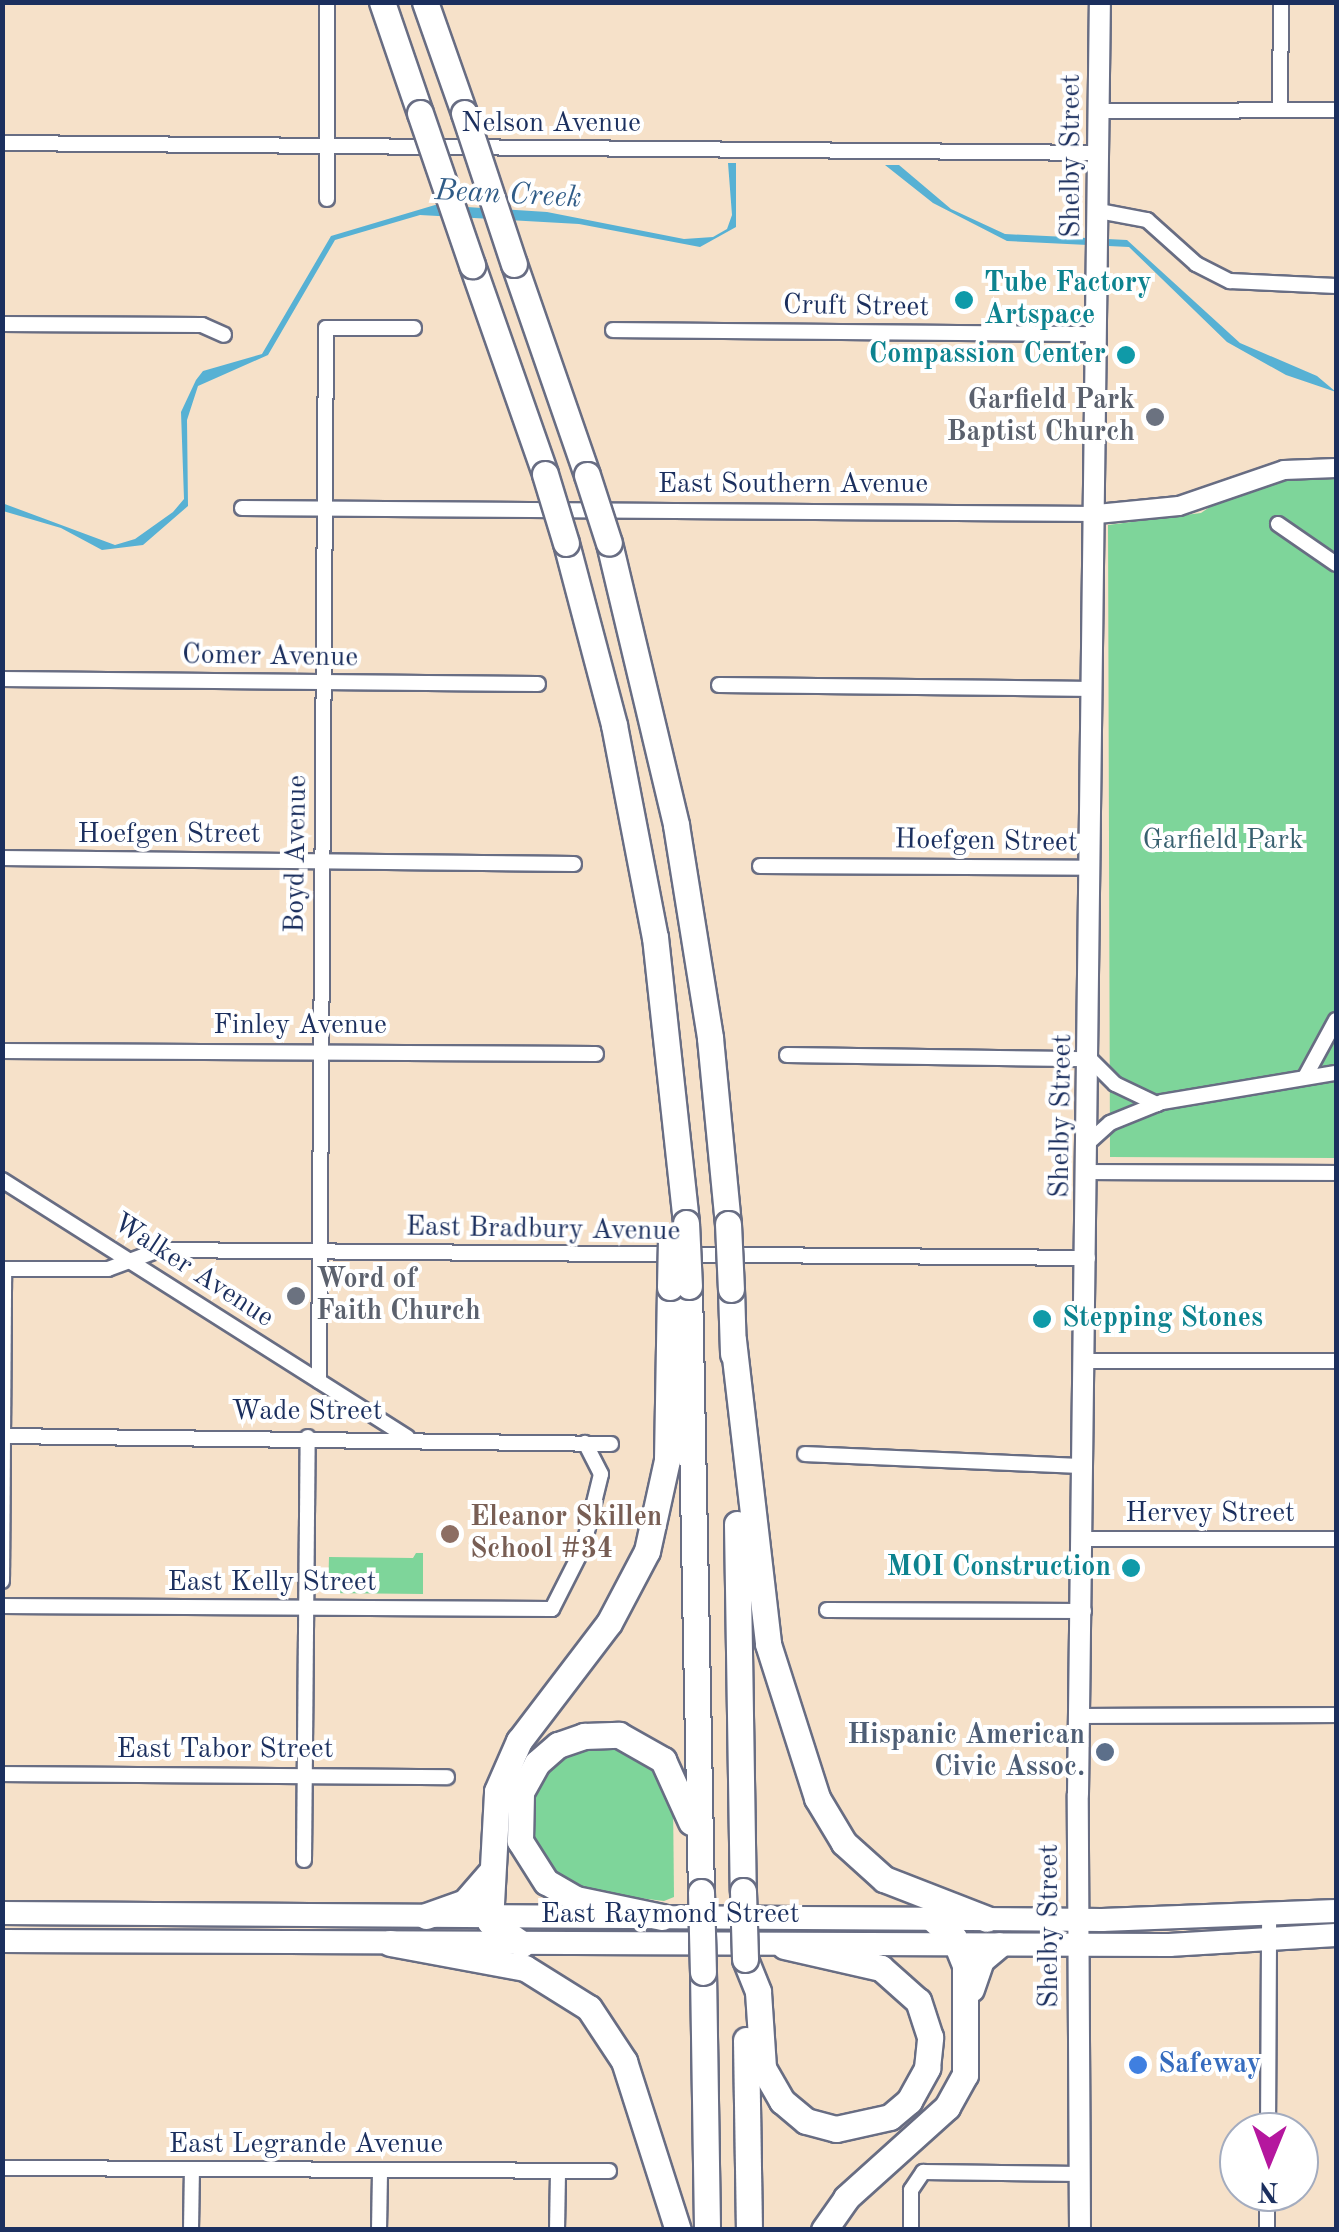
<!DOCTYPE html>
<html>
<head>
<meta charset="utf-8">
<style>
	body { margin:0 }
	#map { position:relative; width:1339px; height:2232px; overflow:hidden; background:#f6e1c9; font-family:"Old Standard TT",serif }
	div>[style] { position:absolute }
	.green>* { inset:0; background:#7ed59a }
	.water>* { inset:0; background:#57b1d4 }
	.roads { filter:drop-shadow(2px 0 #686d83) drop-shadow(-2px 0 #686d83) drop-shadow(0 2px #686d83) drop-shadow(0 -2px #686d83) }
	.minor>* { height:14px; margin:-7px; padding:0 7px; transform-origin:7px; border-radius:7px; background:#fff }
	.tertiary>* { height:18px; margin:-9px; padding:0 9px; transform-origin:9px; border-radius:9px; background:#fff }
	.secondary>* { height:20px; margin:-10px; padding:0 10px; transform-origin:10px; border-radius:10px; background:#fff }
	.primary>* { height:22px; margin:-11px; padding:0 11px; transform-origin:11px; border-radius:11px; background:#fff }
	.motorway>* { height:25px; margin:-12.5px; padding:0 12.5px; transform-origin:12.5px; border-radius:12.5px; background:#fff }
	.bridges { filter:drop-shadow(2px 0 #686d83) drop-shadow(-2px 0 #686d83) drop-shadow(0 2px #686d83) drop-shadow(0 -2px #686d83) }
	.motorway-bridge>* { height:25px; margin:-12.5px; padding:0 12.5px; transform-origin:12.5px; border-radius:12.5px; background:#fff }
	.dots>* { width:28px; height:28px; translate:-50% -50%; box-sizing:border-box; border:5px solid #fff; border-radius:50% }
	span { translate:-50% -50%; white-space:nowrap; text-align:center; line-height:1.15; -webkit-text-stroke:8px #fff; paint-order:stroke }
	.street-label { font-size:28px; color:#1b2f5e }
	.culture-label { font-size:28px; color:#0d838f; font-weight:700 }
	.left { translate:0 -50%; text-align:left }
	.right { translate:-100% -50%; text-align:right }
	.worship-label { font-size:28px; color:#5b616d; font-weight:700 }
	.park-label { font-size:28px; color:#396170 }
	.education-label { font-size:28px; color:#785e54; font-weight:700 }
	.service-label { font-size:28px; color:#4e5e75; font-weight:700 }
	.shop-label { font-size:28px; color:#366cbe; font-weight:700 }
	.water-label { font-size:30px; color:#305c87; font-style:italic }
	.frame { position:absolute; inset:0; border:5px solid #1b2f5e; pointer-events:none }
	.north { position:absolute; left:1219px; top:2112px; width:100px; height:100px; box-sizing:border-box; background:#fff; border:2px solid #a4acbf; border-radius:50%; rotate:181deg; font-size:28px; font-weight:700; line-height:40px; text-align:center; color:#1b2f5e }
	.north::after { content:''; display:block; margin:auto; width:35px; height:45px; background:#b5179e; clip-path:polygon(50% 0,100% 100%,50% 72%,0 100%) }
</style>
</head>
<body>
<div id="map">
	<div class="green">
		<div style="clip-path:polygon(1336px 479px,1336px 1158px,1110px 1157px,1108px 525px,1201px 513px,1236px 489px,1285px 480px)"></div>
		<div style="clip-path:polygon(416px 1553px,423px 1553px,423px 1594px,328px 1593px,329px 1557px,413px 1558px)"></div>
		<div style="clip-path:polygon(609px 1742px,658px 1771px,673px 1800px,674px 1897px,664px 1901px,581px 1891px,548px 1874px,533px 1855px,529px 1786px,578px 1745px)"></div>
	</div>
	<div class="water">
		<div style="clip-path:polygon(728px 163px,736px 163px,736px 227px,700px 247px,579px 224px,420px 215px,335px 240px,268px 355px,198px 386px,187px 420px,188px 506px,143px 545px,102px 550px,61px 528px,3px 511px,2px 503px,115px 545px,135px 539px,173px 512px,184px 499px,181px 412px,196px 380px,203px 371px,262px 354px,331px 236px,435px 205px,547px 212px,684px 239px,713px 237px,727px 229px,732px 215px)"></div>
		<div style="clip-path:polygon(885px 165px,899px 165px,951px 209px,1005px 234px,1127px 240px,1240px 343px,1317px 376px,1336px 392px,1286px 375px,1227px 342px,1129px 247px,1007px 241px,933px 203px)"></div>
	</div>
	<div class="roads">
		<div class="minor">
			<div style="left:327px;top:2px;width:197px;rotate:90deg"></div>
			<div style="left:1280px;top:110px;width:108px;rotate:-89.5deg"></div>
			<div style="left:1099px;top:111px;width:237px;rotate:-0.2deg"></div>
			<div style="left:2px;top:143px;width:1097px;rotate:0.52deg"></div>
			<div style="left:1099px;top:211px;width:49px;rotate:10.6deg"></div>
			<div style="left:1147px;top:220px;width:66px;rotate:41.9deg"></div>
			<div style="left:1196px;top:264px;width:38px;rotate:27deg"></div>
			<div style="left:1230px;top:281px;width:106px;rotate:2.7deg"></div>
			<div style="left:2px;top:324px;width:200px;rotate:0.3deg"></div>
			<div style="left:202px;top:325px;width:24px;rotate:24deg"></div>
			<div style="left:613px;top:330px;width:485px;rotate:0.5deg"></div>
			<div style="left:242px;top:508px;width:855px;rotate:0.4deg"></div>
			<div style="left:1278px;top:524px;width:70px;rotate:34.6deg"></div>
			<div style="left:2px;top:679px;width:536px;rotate:0.53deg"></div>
			<div style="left:719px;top:685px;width:375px;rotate:0.6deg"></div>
			<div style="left:2px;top:858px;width:572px;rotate:0.6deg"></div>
			<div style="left:760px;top:866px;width:332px;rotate:0.3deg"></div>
			<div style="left:2px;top:1051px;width:594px;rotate:0.29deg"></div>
			<div style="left:787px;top:1055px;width:303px;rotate:0.8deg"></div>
			<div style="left:1090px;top:1059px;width:35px;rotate:45deg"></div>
			<div style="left:1115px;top:1084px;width:47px;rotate:25.5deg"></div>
			<div style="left:1305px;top:1077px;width:65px;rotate:-61.5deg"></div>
			<div style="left:1089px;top:1142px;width:28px;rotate:-42deg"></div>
			<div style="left:1110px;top:1123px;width:56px;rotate:-22deg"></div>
			<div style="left:1162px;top:1102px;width:176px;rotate:-9.5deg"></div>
			<div style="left:1089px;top:1172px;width:247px;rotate:0.2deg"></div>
			<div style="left:2px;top:1180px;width:480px;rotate:32.4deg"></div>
			<div style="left:2px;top:1269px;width:106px"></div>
			<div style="left:108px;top:1269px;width:54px;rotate:-20.4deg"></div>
			<div style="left:159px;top:1250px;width:929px;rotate:0.49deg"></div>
			<div style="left:1087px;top:1361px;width:249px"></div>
			<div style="left:319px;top:1381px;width:1053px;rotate:-89.62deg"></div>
			<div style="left:326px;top:328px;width:88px"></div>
			<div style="left:2px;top:1436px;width:609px;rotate:0.75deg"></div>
			<div style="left:805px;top:1454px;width:280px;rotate:2.5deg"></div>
			<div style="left:1085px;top:1539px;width:251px"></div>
			<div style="left:2px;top:1581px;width:312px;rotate:-89.6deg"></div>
			<div style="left:2px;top:1606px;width:550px;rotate:0.31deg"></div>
			<div style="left:552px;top:1609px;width:68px;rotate:-63.1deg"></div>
			<div style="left:583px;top:1548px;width:76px;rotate:-76.3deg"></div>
			<div style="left:601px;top:1474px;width:35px;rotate:-117deg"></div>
			<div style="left:827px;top:1610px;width:257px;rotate:0.2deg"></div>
			<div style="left:1083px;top:1716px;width:253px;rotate:-0.2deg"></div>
			<div style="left:2px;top:1774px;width:445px;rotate:0.4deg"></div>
			<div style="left:304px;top:1860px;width:423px;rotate:-89.5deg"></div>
			<div style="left:1268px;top:2132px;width:218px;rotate:-89.7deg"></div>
			<div style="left:2px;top:2168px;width:607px;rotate:0.28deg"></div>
			<div style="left:191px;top:2230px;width:61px;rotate:-89.1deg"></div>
			<div style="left:379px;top:2230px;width:60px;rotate:-89deg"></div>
			<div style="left:557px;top:2230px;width:59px;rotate:-89deg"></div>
			<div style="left:911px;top:2230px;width:40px;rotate:-90deg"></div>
			<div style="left:911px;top:2190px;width:22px;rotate:-56deg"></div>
			<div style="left:923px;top:2172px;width:157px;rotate:0.7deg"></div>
			<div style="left:1267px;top:2230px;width:38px;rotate:-90deg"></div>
		</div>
		<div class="tertiary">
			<div style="left:1097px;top:514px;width:82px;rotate:-5.6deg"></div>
			<div style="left:1179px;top:506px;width:111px;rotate:-18.9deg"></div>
			<div style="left:1284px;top:470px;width:52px;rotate:-2.2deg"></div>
		</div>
		<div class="secondary">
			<div style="left:1080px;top:2230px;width:436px;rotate:-90.3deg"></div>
			<div style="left:1078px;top:1794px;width:1792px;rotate:-89.3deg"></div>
		</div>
		<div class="primary">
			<div style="left:2px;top:1913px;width:1100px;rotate:0.36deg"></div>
			<div style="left:1102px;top:1920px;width:234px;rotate:-2.2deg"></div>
			<div style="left:2px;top:1941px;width:1167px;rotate:0.2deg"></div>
			<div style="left:1169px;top:1945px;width:167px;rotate:-3.4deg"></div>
		</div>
		<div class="motorway">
			<div style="left:382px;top:2px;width:117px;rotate:71.1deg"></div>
			<div style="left:425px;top:2px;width:118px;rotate:70.6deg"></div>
			<div style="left:514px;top:264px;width:223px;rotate:70.9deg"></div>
			<div style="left:472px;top:265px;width:221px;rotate:70.7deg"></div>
			<div style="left:566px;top:543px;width:188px;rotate:75.2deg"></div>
			<div style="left:614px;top:725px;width:216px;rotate:79.1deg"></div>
			<div style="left:655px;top:937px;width:288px;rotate:83.8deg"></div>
			<div style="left:609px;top:543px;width:290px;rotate:76.6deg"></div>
			<div style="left:676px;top:825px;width:216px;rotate:80.9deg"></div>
			<div style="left:710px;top:1038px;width:187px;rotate:84.5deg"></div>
			<div style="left:689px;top:1286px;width:606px;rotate:88.87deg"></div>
			<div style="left:731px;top:1289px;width:65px;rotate:88.2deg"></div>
			<div style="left:733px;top:1340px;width:306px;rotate:83.4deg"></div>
			<div style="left:768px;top:1644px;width:162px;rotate:72.3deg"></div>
			<div style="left:817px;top:1798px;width:52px;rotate:59deg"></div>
			<div style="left:844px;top:1843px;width:54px;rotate:42deg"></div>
			<div style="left:884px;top:1879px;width:110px;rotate:21.2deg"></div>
			<div style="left:737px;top:1524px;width:367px;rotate:89.1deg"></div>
			<div style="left:426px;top:1916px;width:41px;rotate:-19.7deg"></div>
			<div style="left:465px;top:1902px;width:38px;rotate:-49deg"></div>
			<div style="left:662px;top:1917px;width:88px;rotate:-168.2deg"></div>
			<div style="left:576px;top:1899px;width:34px;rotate:-150deg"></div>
			<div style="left:546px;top:1882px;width:49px;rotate:-122.4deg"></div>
			<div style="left:520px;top:1841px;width:49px;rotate:-88.8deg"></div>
			<div style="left:521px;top:1792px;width:33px;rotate:-61deg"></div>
			<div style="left:537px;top:1763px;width:28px;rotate:-41deg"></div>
			<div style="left:558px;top:1745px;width:28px;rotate:-19deg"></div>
			<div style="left:584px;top:1736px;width:35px;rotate:-2deg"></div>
			<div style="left:619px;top:1735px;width:51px;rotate:29.6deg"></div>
			<div style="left:663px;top:1760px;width:68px;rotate:65.7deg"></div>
			<div style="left:390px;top:1943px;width:137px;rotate:10.5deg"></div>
			<div style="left:525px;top:1968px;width:75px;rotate:32deg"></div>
			<div style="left:589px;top:2008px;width:64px;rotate:56.6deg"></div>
			<div style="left:624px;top:2061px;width:177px;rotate:72.3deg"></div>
			<div style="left:522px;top:1944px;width:39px;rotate:-145deg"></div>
			<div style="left:490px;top:1922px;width:131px;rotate:-86.9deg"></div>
			<div style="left:497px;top:1791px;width:55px;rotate:-66.3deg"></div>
			<div style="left:519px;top:1741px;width:148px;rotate:-52.7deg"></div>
			<div style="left:609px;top:1623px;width:81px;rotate:-62.2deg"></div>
			<div style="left:647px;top:1551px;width:93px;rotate:-77.6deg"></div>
			<div style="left:667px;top:1460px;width:173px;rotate:-89deg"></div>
			<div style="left:745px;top:1959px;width:35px;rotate:68deg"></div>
			<div style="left:758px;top:1992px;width:76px;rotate:86.2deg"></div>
			<div style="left:763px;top:2068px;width:38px;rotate:60deg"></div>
			<div style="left:782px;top:2101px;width:31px;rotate:40deg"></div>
			<div style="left:806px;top:2121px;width:31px;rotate:15deg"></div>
			<div style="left:836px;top:2129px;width:55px;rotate:-12.5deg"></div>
			<div style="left:890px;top:2117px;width:25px;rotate:-40deg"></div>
			<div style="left:909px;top:2101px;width:38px;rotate:-61deg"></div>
			<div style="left:927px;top:2068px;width:31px;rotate:-84deg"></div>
			<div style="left:930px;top:2037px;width:38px;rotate:-108deg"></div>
			<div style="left:918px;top:2001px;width:50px;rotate:-138.3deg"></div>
			<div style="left:881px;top:1968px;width:99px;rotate:-167.2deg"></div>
			<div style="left:703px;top:1972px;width:258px;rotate:89.1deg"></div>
			<div style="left:971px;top:1989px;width:31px;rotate:-71deg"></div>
			<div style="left:981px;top:1960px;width:23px;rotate:-40deg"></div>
			<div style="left:746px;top:2040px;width:190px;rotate:89.1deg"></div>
			<div style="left:824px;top:2230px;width:39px;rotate:-55deg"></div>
			<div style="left:846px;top:2198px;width:136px;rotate:-42deg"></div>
			<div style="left:947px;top:2107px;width:37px;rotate:-61deg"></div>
			<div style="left:965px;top:2075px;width:110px;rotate:-90deg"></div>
			<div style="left:965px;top:1965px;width:29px;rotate:-112deg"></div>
			<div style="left:954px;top:1938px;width:30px;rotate:-138deg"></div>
		</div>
	</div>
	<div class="bridges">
		<div class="motorway-bridge">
			<div style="left:420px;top:113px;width:161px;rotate:71.1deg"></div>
			<div style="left:464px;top:113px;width:159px;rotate:71.7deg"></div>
			<div style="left:545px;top:474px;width:72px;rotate:73.1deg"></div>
			<div style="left:587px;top:475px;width:71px;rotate:72.1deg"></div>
			<div style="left:686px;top:1223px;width:63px;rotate:87.3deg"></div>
			<div style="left:728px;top:1224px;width:65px;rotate:87.4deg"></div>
			<div style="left:670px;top:1287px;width:47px;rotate:-88.8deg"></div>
			<div style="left:743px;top:1891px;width:68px;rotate:88.3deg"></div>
			<div style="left:701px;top:1892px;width:80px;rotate:88.6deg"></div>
		</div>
	</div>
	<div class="dots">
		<div style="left:964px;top:300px;background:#0f9aa8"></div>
		<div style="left:1126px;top:355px;background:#0f9aa8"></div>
		<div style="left:1155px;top:417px;background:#6b7280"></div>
		<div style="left:296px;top:1296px;background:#6b7280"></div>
		<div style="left:1042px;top:1319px;background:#0f9aa8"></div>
		<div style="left:450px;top:1534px;background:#8d6e63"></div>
		<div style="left:1131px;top:1568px;background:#0f9aa8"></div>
		<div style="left:1105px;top:1752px;background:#5c6f8a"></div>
		<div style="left:1138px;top:2065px;background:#3f7fe0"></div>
	</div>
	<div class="street-label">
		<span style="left:551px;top:124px">Nelson Avenue</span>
		<span style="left:1072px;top:156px;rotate:-90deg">Shelby Street</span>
		<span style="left:856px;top:307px;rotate:1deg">Cruft Street</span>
		<span style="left:793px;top:485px">East Southern Avenue</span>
		<span style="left:270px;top:657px;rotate:1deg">Comer Avenue</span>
		<span style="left:169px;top:835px">Hoefgen Street</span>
		<span style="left:986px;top:842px;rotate:1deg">Hoefgen Street</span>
		<span style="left:297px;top:854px;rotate:-89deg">Boyd Avenue</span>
		<span style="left:300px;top:1026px">Finley Avenue</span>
		<span style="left:1062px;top:1116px;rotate:-89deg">Shelby Street</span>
		<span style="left:543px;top:1230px;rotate:1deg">East Bradbury Avenue</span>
		<span style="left:193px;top:1271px;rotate:33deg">Walker Avenue</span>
		<span style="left:307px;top:1412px">Wade Street</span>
		<span style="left:1210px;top:1514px">Hervey Street</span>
		<span style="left:272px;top:1583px">East Kelly Street</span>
		<span style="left:225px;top:1750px">East Tabor Street</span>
		<span style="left:670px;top:1915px">East Raymond Street</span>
		<span style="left:1050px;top:1926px;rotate:-90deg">Shelby Street</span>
		<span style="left:306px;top:2145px">East Legrande Avenue</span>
	</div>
	<div class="culture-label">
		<span class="left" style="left:984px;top:300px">Tube Factory<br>Artspace</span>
		<span class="right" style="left:1106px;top:355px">Compassion Center</span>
		<span class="left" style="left:1062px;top:1319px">Stepping Stones</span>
		<span class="right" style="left:1111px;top:1568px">MOI Construction</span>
	</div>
	<div class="worship-label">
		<span class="right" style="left:1135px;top:417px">Garfield Park<br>Baptist Church</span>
		<span class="left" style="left:316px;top:1296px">Word of<br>Faith Church</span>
	</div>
	<div class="park-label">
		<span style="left:1223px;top:841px">Garfield Park</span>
	</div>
	<div class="education-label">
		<span class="left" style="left:470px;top:1534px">Eleanor Skillen<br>School #34</span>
	</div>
	<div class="service-label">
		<span class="right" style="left:1085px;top:1752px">Hispanic American<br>Civic Assoc.</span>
	</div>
	<div class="shop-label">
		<span class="left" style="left:1158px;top:2065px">Safeway</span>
	</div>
	<div class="water-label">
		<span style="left:508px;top:195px;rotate:3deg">Bean Creek</span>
	</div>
	<div class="frame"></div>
	<div class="north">N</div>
</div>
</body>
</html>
